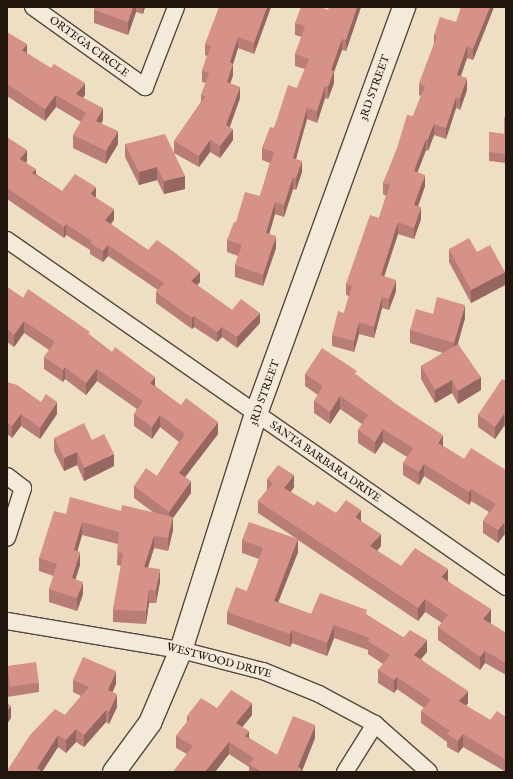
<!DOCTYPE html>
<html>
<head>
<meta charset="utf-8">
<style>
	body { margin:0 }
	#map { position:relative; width:513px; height:779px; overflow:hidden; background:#eedec4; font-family:"IM FELL English",serif }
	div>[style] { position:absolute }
	.roads { filter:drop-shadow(1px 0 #54483c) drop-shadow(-1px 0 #54483c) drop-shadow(0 1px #54483c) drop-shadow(0 -1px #54483c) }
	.street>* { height:16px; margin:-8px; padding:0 8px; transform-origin:8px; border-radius:8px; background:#f4ead9 }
	.secondary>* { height:22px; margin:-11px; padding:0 11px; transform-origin:11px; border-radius:11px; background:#f4ead9 }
	.wall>* { inset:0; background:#b87d76; transform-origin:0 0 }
	.shaded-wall>* { inset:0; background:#966660 }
	.building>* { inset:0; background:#d69189; transform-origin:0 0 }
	span { translate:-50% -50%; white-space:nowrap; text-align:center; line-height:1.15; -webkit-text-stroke:3.5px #f4ead9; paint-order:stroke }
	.street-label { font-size:11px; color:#21160e }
	.frame { position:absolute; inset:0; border:8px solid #21160e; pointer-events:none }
</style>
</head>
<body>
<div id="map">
	<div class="roads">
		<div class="street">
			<div style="left:33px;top:7px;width:138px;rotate:35.5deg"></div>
			<div style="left:145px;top:87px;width:86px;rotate:-68.8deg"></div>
			<div style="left:7px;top:240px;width:608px;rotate:34.81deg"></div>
			<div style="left:7px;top:476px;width:20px;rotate:37deg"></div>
			<div style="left:23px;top:488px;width:52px;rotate:107.7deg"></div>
			<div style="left:7px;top:621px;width:176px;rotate:9.5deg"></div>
			<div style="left:181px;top:650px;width:85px;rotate:14.4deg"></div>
			<div style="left:263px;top:671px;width:61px;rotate:22.3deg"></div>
			<div style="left:319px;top:694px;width:64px;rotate:28.2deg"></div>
			<div style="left:375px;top:724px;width:72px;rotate:41.6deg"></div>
			<div style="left:345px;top:772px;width:57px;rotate:-58deg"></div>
		</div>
		<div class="secondary">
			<div style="left:114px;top:772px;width:61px;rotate:-53.7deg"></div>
			<div style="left:150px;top:723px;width:79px;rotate:-67deg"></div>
			<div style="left:181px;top:650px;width:248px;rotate:-72.4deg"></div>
			<div style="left:256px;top:414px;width:433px;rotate:-70deg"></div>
		</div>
	</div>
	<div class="wall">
		<div style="clip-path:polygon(95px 7px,145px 7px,143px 14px,136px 12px,128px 35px,94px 23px,94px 10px)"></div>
		<div style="clip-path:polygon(271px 7px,254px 54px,238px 48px,233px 64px,233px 75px,230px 84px,240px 98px,230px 127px,233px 140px,220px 158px,210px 152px,199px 167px,174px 153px,185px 189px,164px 194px,157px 180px,139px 185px,125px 157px,125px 144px,174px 152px,174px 141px,201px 102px,201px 95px,206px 83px,202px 82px,202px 71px,207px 56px,205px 55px,205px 44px)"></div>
		<div style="clip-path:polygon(361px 7px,346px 51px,342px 50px,334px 72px,334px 83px,328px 99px,325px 98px,317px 123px,307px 119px,296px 159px,302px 172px,296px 190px,293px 189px,284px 217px,275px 214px,269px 234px,276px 248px,263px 286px,235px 277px,235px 265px,238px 256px,227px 252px,227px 240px,236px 222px,260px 196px,270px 163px,262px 160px,262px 148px,297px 88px,305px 69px,295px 66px,295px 54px,302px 37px,295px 35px,295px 23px,328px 10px)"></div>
		<div style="clip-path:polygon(494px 7px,473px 60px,467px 58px,461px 76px,467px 90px,460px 110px,456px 108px,446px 139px,434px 135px,428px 151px,426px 150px,417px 172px,425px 186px,418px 207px,421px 219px,414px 239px,398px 234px,384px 276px,396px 291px,389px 310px,382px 308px,374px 338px,359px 334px,354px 352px,332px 346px,332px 335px,344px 313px,349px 296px,346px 295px,346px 284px,379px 218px,386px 196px,383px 194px,383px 183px,413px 116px,421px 96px,419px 95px,419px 84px,434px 44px,434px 35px,456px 22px)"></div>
		<div style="clip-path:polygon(7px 32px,27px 53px,85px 95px,83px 98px,103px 120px,101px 123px,118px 144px,106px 164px,73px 148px,73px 135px,81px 122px,56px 107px,45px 121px,7px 96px)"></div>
		<div style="left:505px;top:67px;width:1px;height:13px"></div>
		<div style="clip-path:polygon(506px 117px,506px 163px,489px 161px,489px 132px,504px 134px)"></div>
		<div style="clip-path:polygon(7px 137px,27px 161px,26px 163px,36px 174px,62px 191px,96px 198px,114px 220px,111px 224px,119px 230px,148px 250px,200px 282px,197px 285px,232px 310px,260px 323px,237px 348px,222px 337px,217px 342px,194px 327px,192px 329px,156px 303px,156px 292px,158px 290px,108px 256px,103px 262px,90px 254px,90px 250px,66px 235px,64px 238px,7px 199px)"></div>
		<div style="clip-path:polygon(449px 249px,477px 252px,505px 285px,471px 303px,449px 262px)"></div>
		<div style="clip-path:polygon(7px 287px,23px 298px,90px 335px,155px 386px,218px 434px,185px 477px,191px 493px,173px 518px,173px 530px,168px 551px,154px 548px,148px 567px,160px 582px,156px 603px,149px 603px,146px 624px,113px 622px,113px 610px,121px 566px,117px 565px,118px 544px,82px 535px,77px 551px,80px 565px,75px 579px,83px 594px,77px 611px,49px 602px,49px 589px,54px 576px,39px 571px,39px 558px,66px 514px,121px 511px,154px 513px,134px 498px,134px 486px,157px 476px,179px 442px,160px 427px,152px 439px,134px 426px,134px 414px,137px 409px,97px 381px,86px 395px,65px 379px,63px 382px,44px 369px,44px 357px,49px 350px,24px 333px,14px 347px,7px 342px)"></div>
		<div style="clip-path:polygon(433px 314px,465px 318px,458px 344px,481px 390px,458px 404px,452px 393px,435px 403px,421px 379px,421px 366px,443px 353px,410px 343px,410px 330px)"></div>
		<div style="clip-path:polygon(305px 374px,357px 375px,443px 446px,464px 459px,506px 470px,506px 536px,504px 535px,498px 543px,483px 533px,483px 521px,489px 512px,471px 501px,469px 505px,424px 476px,419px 485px,403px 475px,403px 463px,407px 457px,383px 442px,375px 454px,358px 443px,358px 430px,362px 424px,340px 409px,330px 424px,314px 413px,314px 401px,318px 395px,305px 386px)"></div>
		<div style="clip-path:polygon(506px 381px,506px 428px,504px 426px,495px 439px,478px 427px,478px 415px)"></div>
		<div style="clip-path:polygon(7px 382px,57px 414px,40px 439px,21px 426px,12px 438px,7px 434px)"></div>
		<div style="clip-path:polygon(54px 438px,92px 440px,114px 466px,84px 481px,77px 465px,64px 471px,54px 451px)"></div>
		<div style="clip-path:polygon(267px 479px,294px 487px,291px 492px,314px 506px,361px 521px,381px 546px,377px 551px,401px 566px,448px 581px,491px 622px,490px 623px,506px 633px,506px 675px,485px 663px,480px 670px,438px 640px,438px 627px,442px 623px,425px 612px,418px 621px,298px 540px,298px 552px,278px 602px,311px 614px,367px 615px,427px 652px,421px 659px,468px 703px,466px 706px,490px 720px,506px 717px,506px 772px,463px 747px,458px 753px,447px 747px,447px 742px,421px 723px,421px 711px,424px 708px,397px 689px,394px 693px,378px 683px,378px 670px,383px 664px,368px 654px,368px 650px,334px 638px,327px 656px,292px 643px,290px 647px,227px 624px,227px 612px,247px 591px,259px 559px,242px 553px,242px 540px,297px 539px,258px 513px,258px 501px,267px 490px)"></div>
		<div style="clip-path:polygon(7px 666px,39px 683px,39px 692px,7px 697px)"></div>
		<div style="clip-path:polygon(73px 680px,116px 684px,112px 692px,117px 707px,109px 724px,106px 722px,84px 747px,76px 742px,66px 753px,58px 747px,42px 772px,7px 772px,65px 715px,81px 696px,73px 692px)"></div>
		<div style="clip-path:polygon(217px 708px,252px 715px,242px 727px,249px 738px,277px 755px,315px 738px,302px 771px,302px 772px,249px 772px,249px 767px,229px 754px,215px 772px,173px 772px,187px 754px,176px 748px,176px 736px,187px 722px,187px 716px)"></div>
	</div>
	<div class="shaded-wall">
		<div style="clip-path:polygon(133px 7px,136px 7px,136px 12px,128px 35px,128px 22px)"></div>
		<div style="clip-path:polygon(143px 7px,145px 7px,143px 14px)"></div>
		<div style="clip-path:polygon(267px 7px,271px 7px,254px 54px,254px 43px)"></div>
		<div style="clip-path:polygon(357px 7px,361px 7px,346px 51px,346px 40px)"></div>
		<div style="clip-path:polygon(490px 7px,494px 7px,473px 60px,473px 49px)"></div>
		<div style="clip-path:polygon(238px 37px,238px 48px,230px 74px,230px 62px)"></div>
		<div style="clip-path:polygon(342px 39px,342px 50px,334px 72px,334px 83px,328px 99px,328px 87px,331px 70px)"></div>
		<div style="clip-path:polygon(27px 44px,27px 56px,22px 50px)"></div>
		<div style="clip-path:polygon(467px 46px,467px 58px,457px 86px,457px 75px)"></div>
		<div style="clip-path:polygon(233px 64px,233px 75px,227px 94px,227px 82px)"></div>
		<div style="clip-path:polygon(467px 78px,467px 90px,460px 110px,460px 98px)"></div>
		<div style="clip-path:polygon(85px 83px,85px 95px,76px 107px,76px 94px)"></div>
		<div style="clip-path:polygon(325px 86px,325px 98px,317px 123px,317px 111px)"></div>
		<div style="clip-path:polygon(240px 87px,240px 98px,226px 136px,226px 125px)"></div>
		<div style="clip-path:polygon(56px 95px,56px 107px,45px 121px,45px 109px)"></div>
		<div style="clip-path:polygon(456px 97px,456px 108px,446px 139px,446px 128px)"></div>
		<div style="clip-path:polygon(103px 108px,103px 120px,96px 133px,96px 121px)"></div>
		<div style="clip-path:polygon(307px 108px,307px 119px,293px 169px,293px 158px)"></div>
		<div style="clip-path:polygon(434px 124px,434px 135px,428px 151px,428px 139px)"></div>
		<div style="clip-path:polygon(233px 129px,233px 140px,220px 158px,220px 146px)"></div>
		<div style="clip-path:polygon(118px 131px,118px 144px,106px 164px,106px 151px)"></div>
		<div style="clip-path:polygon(426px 139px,426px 150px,414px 182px,414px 171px)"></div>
		<div style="clip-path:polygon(210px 140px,210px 152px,199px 167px,199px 156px)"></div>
		<div style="clip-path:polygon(27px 150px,27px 161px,20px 170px,20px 159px)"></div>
		<div style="clip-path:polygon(302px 161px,302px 172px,296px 190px,296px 178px)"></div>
		<div style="clip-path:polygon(157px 167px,157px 180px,139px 185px,139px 172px)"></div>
		<div style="clip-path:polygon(36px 169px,36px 179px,32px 173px)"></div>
		<div style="clip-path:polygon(425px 175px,425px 186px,414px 217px,414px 205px)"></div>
		<div style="clip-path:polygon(185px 176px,185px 189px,164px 194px,164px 181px)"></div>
		<div style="clip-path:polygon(293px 177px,293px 189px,284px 217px,284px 205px)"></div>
		<div style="clip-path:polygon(96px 187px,96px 198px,90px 194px)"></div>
		<div style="clip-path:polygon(275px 202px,275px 214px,266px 245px,266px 233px)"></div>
		<div style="clip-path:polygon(421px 207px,421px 219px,414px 239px,414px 228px)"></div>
		<div style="clip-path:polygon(114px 209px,114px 220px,105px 230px,105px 220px)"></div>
		<div style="clip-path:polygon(398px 222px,398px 234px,381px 286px,381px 275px)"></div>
		<div style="clip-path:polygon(66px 224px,66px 235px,64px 238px,64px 227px)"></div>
		<div style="clip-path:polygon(276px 236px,276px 248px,263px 286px,263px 275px)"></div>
		<div style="clip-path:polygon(108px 245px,108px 256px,103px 262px,103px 251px)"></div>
		<div style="clip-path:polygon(200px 272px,200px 282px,191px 292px,191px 281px)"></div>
		<div style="clip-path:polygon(505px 272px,505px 285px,471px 303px,471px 290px)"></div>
		<div style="clip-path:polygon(396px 280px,396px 291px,389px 310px,389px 299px)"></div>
		<div style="clip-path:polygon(382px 297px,382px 308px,374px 338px,374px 327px)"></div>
		<div style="clip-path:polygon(465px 305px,465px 318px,454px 356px,454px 343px)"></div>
		<div style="clip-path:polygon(260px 313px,260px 323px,237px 348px,237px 337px)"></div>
		<div style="clip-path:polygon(194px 316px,194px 327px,192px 329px,192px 318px)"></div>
		<div style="clip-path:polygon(24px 321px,24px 333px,14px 347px,14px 335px)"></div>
		<div style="clip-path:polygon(359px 322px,359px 334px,354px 352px,354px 341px)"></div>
		<div style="clip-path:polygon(222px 327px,222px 337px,217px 342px,217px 332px)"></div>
		<div style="clip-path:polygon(65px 367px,65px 379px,63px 382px,63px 370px)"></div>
		<div style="clip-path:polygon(97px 369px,97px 381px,86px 395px,86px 383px)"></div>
		<div style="clip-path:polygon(155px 377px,155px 389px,150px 383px)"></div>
		<div style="clip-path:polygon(481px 377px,481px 390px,458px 404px,458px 391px)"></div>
		<div style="clip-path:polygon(452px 380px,452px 393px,435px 403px,435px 390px)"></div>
		<div style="clip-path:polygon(340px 396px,340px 409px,330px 424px,330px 412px)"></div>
		<div style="clip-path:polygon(57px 402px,57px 414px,40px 439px,40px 428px)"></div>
		<div style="clip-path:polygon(21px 414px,21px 426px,12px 438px,12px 426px)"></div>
		<div style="clip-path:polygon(504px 414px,504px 426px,495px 439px,495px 427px)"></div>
		<div style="clip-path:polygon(160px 415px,160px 427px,152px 439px,152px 427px)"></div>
		<div style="clip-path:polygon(218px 422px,218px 434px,179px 485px,179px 473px)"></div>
		<div style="clip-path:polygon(383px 429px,383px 442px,375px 454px,375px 442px)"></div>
		<div style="clip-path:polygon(443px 435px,443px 447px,438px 443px)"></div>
		<div style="clip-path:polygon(77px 452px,77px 465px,64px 471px,64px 458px)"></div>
		<div style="clip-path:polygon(114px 454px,114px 466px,84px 481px,84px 468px)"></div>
		<div style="clip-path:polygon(424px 464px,424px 476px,419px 485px,419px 472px)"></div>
		<div style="clip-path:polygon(294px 475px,294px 487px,284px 500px,284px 488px)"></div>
		<div style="clip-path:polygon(191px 481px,191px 493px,173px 518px,173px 530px,168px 551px,169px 512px)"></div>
		<div style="clip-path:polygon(471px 489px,471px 501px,469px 505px,469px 492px)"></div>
		<div style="clip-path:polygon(361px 510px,361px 522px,355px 517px)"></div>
		<div style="clip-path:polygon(82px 522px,82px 535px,74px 563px,74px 550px)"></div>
		<div style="clip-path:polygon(504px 523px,504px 535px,498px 543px,498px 530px)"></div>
		<div style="clip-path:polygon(381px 534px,381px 546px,370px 559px,370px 546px)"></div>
		<div style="clip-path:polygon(154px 536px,154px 548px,144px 580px,144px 567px)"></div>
		<div style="clip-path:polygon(298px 539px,298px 552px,274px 613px,274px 601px)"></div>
		<div style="clip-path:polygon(80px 552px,80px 565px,72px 591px,72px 578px)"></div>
		<div style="clip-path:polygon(160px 569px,160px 582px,156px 603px,156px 590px)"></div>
		<div style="clip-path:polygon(448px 569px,448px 582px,441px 577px)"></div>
		<div style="clip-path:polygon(83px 582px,83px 594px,77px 611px,77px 598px)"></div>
		<div style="clip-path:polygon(149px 590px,149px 603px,146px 624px,146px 611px)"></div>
		<div style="clip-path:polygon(425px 599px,425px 612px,418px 621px,418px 608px)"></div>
		<div style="clip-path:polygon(491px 609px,491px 622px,483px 632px,483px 619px)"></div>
		<div style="clip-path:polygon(334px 625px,334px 638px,327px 656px,327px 643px)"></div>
		<div style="clip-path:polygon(292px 630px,292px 643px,290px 647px,290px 634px)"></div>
		<div style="clip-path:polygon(427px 640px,427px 652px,414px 667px,414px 655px)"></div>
		<div style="clip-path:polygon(485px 651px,485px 663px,480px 670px,480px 657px)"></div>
		<div style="clip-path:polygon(116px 671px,116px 684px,108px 703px,108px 690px)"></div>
		<div style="clip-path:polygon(397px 677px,397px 689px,394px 693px,394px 680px)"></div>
		<div style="clip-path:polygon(468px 691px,468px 703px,459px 714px,459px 701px)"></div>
		<div style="clip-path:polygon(117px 694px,117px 707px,109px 724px,109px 712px)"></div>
		<div style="clip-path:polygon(252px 703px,252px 715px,236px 735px,236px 723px)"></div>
		<div style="clip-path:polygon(11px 706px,11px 718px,7px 724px,7px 711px)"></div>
		<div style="clip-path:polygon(106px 710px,106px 722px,84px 747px,84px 735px)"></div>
		<div style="clip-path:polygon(315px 725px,315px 738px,302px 771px,302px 772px,298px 772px,298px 767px)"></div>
		<div style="clip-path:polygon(76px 729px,76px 742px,66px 753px,66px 740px)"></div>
		<div style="clip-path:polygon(249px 731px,249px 743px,245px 736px)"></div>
		<div style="clip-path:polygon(463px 734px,463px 747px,458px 753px,458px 741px)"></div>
		<div style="clip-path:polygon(58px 735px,58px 747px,42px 772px,37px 768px)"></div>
		<div style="clip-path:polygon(229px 742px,229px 754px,215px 772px,205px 772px)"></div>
	</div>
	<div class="building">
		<div style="clip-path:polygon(95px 7px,133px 7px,128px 22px,94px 10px)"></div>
		<div style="clip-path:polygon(219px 7px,267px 7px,254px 43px,238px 37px,230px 62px,233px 64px,227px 82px,240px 87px,226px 125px,233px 129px,220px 146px,210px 140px,199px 156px,174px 141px,206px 96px,201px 95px,209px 73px,202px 71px,211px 46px,205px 44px)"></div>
		<div style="clip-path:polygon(301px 7px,320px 7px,328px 10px,329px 7px,357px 7px,346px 40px,342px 39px,331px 70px,334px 71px,328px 87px,325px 86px,317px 111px,307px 108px,293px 158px,302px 161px,296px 178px,293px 177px,284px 205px,275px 202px,266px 233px,276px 236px,263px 275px,235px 265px,242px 245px,227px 240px,234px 222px,236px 222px,245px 192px,260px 196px,274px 152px,262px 148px,270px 127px,274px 128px,288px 85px,297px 88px,309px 59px,295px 54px,305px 26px,295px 23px)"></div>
		<div style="clip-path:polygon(461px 7px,490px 7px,473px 49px,467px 46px,457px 75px,467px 78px,460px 98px,456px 97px,446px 128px,434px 124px,428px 139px,426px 139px,414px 171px,425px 175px,414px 205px,421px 207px,414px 228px,398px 222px,381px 275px,396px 280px,389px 299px,382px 297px,374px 327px,359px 322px,354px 341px,332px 335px,338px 311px,344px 313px,352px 286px,346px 284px,370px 215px,379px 218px,390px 185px,383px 183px,397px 148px,407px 115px,413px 116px,425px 86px,419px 84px,437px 36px,434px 35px,440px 17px,456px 22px)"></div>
		<div style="clip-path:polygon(7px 32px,27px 44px,22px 50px,51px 68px,54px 64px,85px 83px,76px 94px,103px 108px,96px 121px,118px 131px,106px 151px,73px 135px,86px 113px,56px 95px,45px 109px,7px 84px)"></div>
		<div style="clip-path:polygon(504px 117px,506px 117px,506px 154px,489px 152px,489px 132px,504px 134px)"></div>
		<div style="clip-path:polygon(165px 134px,185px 176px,164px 181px,157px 167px,139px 172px,125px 144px)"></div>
		<div style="clip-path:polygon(7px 137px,27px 150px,20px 159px,36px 169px,32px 173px,62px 191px,75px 174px,96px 187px,90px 194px,114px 209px,105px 220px,119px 230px,148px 250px,157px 240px,174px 252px,200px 272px,191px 281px,232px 310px,241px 299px,260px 313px,237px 337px,222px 327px,217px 332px,194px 316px,192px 318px,156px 292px,164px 283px,108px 245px,103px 251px,90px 243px,92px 241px,66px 224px,64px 227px,7px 188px,7px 179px,9px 176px,7px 175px)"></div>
		<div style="clip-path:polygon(469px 238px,477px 252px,490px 245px,505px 272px,471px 290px,449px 249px)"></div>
		<div style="clip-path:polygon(7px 287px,23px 298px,28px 289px,90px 332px,88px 334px,112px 352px,115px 347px,155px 377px,150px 383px,181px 405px,186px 398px,218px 422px,179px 473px,191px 481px,169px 512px,134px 486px,146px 468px,157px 476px,185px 434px,160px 415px,152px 427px,134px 414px,143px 401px,97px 369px,86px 383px,65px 367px,63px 370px,44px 357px,55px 342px,24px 321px,14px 335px,7px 329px)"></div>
		<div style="clip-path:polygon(437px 297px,465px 305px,454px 343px,410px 330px,416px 309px,433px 314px)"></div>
		<div style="clip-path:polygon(458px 344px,481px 377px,458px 391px,452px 380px,435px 390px,421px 366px)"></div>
		<div style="clip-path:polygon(322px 348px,357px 371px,355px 374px,399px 406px,443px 435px,438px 443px,464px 459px,471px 448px,506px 470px,506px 524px,504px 523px,498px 530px,483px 521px,496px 504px,471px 489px,469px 492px,424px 464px,419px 472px,403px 463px,413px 448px,383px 429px,375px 442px,358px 430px,368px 415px,340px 396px,330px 412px,314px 401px,323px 386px,305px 374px)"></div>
		<div style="clip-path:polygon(502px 379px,506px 381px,506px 416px,504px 414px,495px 427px,478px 415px)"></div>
		<div style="clip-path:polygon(7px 382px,17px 385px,41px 402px,46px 394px,57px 402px,40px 428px,21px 414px,12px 426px,7px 423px)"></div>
		<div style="clip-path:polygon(84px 423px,92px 440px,104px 434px,114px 454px,84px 468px,77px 452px,64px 458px,54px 438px)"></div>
		<div style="clip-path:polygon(278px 465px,294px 475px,284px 488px,314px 506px,317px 501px,336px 513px,346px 500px,361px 510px,355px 517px,381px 534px,370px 546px,401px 566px,415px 548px,448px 569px,441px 577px,491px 609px,483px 619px,506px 633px,506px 663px,485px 651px,480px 657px,438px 627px,448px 615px,425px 599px,418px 608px,258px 501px,273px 483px,267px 479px)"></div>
		<div style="clip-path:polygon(70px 497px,121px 511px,122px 505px,173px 517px,168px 538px,154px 536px,144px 567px,160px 569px,156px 590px,149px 590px,146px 611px,113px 610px,123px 553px,117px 552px,119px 532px,82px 522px,74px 550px,80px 552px,72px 578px,83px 582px,77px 598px,49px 589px,57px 564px,39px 558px,54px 511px,66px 514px)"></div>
		<div style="clip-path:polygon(249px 522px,298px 539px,274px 601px,311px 614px,320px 593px,367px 610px,366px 614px,403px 638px,410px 630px,427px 640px,414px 655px,468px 691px,459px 701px,490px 720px,497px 711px,506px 717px,506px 760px,463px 734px,458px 741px,447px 734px,450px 731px,421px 711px,431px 700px,397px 677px,394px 680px,378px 670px,390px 655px,368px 641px,370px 638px,334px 625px,327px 643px,292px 630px,290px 634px,227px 612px,236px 587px,247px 591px,263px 548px,242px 540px)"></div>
		<div style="clip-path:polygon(83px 657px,116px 671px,108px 690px,117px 694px,109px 712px,106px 710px,84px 735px,76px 729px,66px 740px,58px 735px,37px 768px,43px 772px,7px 772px,7px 771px,30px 735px,55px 709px,65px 715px,89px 687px,73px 680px)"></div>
		<div style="left:36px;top:662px;width:21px;height:29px;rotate:82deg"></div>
		<div style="clip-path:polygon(231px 690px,252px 703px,236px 723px,249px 731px,245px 736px,277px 755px,293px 716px,315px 725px,298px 767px,302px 769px,300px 772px,262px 772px,249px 764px,254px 758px,229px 742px,205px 772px,173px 772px,193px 746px,176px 736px,190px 718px,187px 716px,201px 698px,217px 708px)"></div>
		<div style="clip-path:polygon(7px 703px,11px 706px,7px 711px)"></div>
	</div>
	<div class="street-label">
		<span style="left:89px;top:47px;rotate:36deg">ORTEGA CIRCLE</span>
		<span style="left:375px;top:88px;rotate:-70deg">3RD STREET</span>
		<span style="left:265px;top:393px;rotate:-70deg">3RD STREET</span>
		<span style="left:325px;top:462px;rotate:35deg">SANTA BARBARA DRIVE</span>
		<span style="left:219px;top:661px;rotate:15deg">WESTWOOD DRIVE</span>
	</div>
	<div class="frame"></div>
</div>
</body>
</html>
